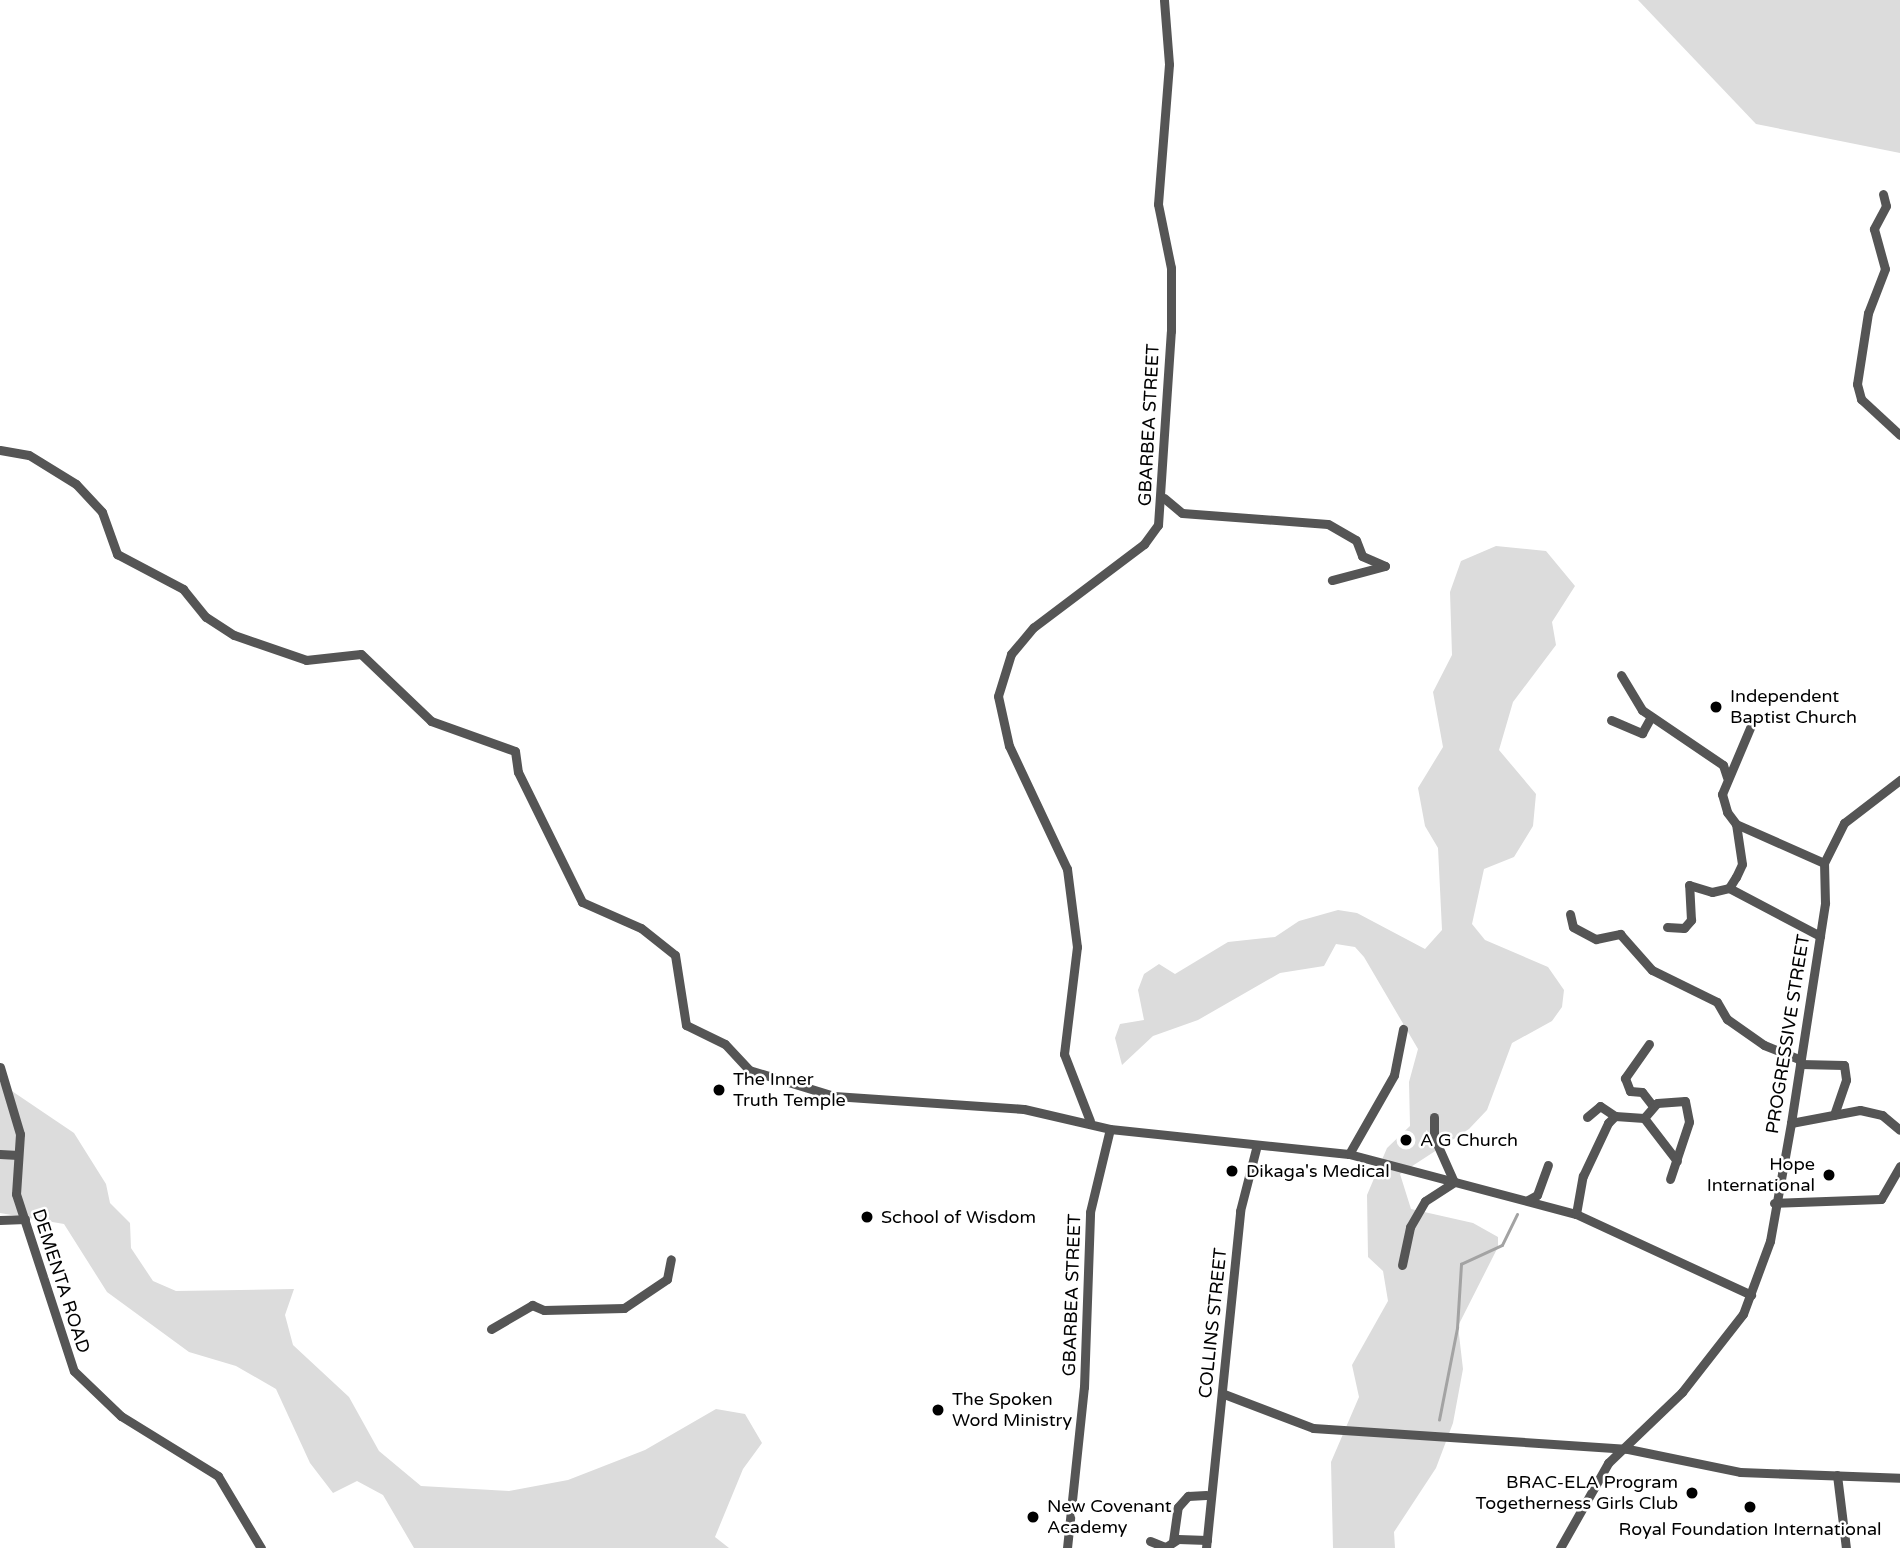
<!DOCTYPE html>
<html>
<head>
<meta charset="utf-8">
<style>
	body { margin:0 }
	#map { position:relative; width:1900px; height:1548px; overflow:hidden; background:#fff; font-family:"Varela Round",sans-serif }
	div>[style] { position:absolute }
	.green>* { inset:0; background:#dcdcdc }
	.stream>* { height:2.5px; margin:-1.25px; padding:0 1.25px; transform-origin:1.25px; border-radius:1.25px; background:#a3a3a3 }
	.minor>* { height:9px; margin:-4.5px; padding:0 4.5px; transform-origin:4.5px; border-radius:4.5px; background:#555 }
	.dots>* { width:19px; height:19px; translate:-50% -50%; box-sizing:border-box; border:4px solid #fff; border-radius:50% }
	span { translate:-50% -50%; white-space:nowrap; text-align:center; line-height:1.15; -webkit-text-stroke:5px #fff; paint-order:stroke }
	.street-label { font-size:18px; color:#000 }
	.poi-label { font-size:18px; color:#000 }
	.left { translate:0 -50%; text-align:left }
	.right { translate:-100% -50%; text-align:right }
</style>
</head>
<body>
<div id="map">
	<div class="green">
		<div style="clip-path:polygon(1638px 0,1900px 0,1900px 153px,1756px 124px)"></div>
		<div style="clip-path:polygon(1496px 546px,1546px 551px,1575px 586px,1552px 622px,1556px 645px,1513px 702px,1499px 750px,1536px 794px,1533px 826px,1514px 857px,1484px 869px,1472px 924px,1485px 940px,1548px 967px,1564px 990px,1562px 1007px,1552px 1021px,1512px 1043px,1487px 1110px,1469px 1129px,1400px 1174px,1411px 1209px,1473px 1223px,1498px 1237px,1498px 1247px,1458px 1326px,1463px 1369px,1453px 1423px,1436px 1468px,1394px 1532px,1395px 1548px,1333px 1548px,1331px 1462px,1359px 1397px,1352px 1365px,1388px 1301px,1383px 1271px,1368px 1257px,1367px 1195px,1387px 1148px,1410px 1126px,1409px 1082px,1418px 1049px,1364px 957px,1355px 947px,1336px 944px,1324px 966px,1280px 973px,1198px 1020px,1153px 1036px,1122px 1065px,1115px 1038px,1120px 1024px,1144px 1020px,1138px 990px,1144px 974px,1159px 964px,1175px 974px,1228px 942px,1275px 937px,1299px 921px,1338px 910px,1357px 913px,1425px 949px,1442px 930px,1438px 848px,1425px 826px,1418px 788px,1443px 747px,1433px 692px,1452px 655px,1450px 592px,1461px 561px)"></div>
		<div style="clip-path:polygon(0 1083px,74px 1133px,106px 1184px,110px 1203px,130px 1223px,131px 1248px,153px 1281px,176px 1291px,294px 1289px,285px 1315px,293px 1345px,349px 1397px,379px 1451px,421px 1486px,509px 1491px,568px 1480px,645px 1450px,716px 1409px,745px 1414px,762px 1443px,743px 1469px,715px 1537px,729px 1548px,414px 1548px,383px 1495px,357px 1481px,333px 1493px,310px 1463px,276px 1389px,236px 1366px,189px 1352px,107px 1292px,64px 1224px,0 1213px)"></div>
	</div>
	<div class="stream">
		<div style="left:1439px;top:1420px;width:94px;rotate:-78.9deg"></div>
		<div style="left:1457px;top:1328px;width:64px;rotate:-86.4deg"></div>
		<div style="left:1461px;top:1264px;width:45px;rotate:-24.9deg"></div>
		<div style="left:1502px;top:1245px;width:34px;rotate:-64deg"></div>
	</div>
	<div class="minor">
		<div style="left:1883px;top:194px;width:12px;rotate:76deg"></div>
		<div style="left:1886px;top:206px;width:26px;rotate:118deg"></div>
		<div style="left:1874px;top:229px;width:41px;rotate:74.6deg"></div>
		<div style="left:1885px;top:269px;width:47px;rotate:111.1deg"></div>
		<div style="left:1868px;top:313px;width:72px;rotate:98.8deg"></div>
		<div style="left:1857px;top:384px;width:16px;rotate:75deg"></div>
		<div style="left:1861px;top:399px;width:53px;rotate:42.7deg"></div>
		<div style="left:0;top:450px;width:29px;rotate:10deg"></div>
		<div style="left:29px;top:455px;width:55px;rotate:31.7deg"></div>
		<div style="left:76px;top:484px;width:38px;rotate:47deg"></div>
		<div style="left:102px;top:512px;width:45px;rotate:70.3deg"></div>
		<div style="left:117px;top:554px;width:75px;rotate:27.9deg"></div>
		<div style="left:183px;top:589px;width:36px;rotate:51deg"></div>
		<div style="left:206px;top:617px;width:33px;rotate:33deg"></div>
		<div style="left:234px;top:635px;width:76px;rotate:19.1deg"></div>
		<div style="left:306px;top:660px;width:55px;rotate:-6.2deg"></div>
		<div style="left:361px;top:654px;width:97px;rotate:43.7deg"></div>
		<div style="left:431px;top:721px;width:89px;rotate:19.7deg"></div>
		<div style="left:515px;top:751px;width:21px;rotate:82deg"></div>
		<div style="left:518px;top:772px;width:145px;rotate:63.8deg"></div>
		<div style="left:582px;top:902px;width:64px;rotate:23.8deg"></div>
		<div style="left:641px;top:928px;width:43px;rotate:38.5deg"></div>
		<div style="left:675px;top:955px;width:71px;rotate:81.1deg"></div>
		<div style="left:686px;top:1025px;width:43px;rotate:26deg"></div>
		<div style="left:725px;top:1044px;width:35px;rotate:47deg"></div>
		<div style="left:749px;top:1070px;width:89px;rotate:17deg"></div>
		<div style="left:834px;top:1096px;width:190px;rotate:3.9deg"></div>
		<div style="left:1024px;top:1109px;width:88px;rotate:13.1deg"></div>
		<div style="left:1110px;top:1129px;width:240px;rotate:6deg"></div>
		<div style="left:1349px;top:1154px;width:235px;rotate:14.8deg"></div>
		<div style="left:1576px;top:1214px;width:193px;rotate:24.8deg"></div>
		<div style="left:1164px;top:498px;width:23px;rotate:40deg"></div>
		<div style="left:1182px;top:513px;width:146px;rotate:4.3deg"></div>
		<div style="left:1328px;top:524px;width:32px;rotate:30deg"></div>
		<div style="left:1356px;top:540px;width:17px;rotate:69deg"></div>
		<div style="left:1362px;top:556px;width:25px;rotate:23deg"></div>
		<div style="left:1385px;top:566px;width:55px;rotate:165.2deg"></div>
		<div style="left:1621px;top:675px;width:41px;rotate:59deg"></div>
		<div style="left:1642px;top:710px;width:98px;rotate:34.2deg"></div>
		<div style="left:1723px;top:765px;width:13px;rotate:72deg"></div>
		<div style="left:1755px;top:716px;width:85px;rotate:112.9deg"></div>
		<div style="left:1722px;top:794px;width:19px;rotate:74deg"></div>
		<div style="left:1727px;top:812px;width:15px;rotate:53deg"></div>
		<div style="left:1736px;top:824px;width:96px;rotate:23.9deg"></div>
		<div style="left:1611px;top:720px;width:34px;rotate:23deg"></div>
		<div style="left:1642px;top:733px;width:18px;rotate:-61deg"></div>
		<div style="left:1729px;top:888px;width:103px;rotate:27.8deg"></div>
		<div style="left:1570px;top:914px;width:13px;rotate:77deg"></div>
		<div style="left:1573px;top:927px;width:26px;rotate:28deg"></div>
		<div style="left:1596px;top:939px;width:25px;rotate:-12deg"></div>
		<div style="left:1620px;top:934px;width:48px;rotate:48.4deg"></div>
		<div style="left:1652px;top:970px;width:72px;rotate:26.2deg"></div>
		<div style="left:1717px;top:1002px;width:20px;rotate:60deg"></div>
		<div style="left:1727px;top:1019px;width:45px;rotate:35.1deg"></div>
		<div style="left:1764px;top:1045px;width:37px;rotate:22deg"></div>
		<div style="left:1667px;top:927px;width:17px;rotate:3deg"></div>
		<div style="left:1684px;top:928px;width:11px;rotate:-49deg"></div>
		<div style="left:1691px;top:920px;width:35px;rotate:-93deg"></div>
		<div style="left:1689px;top:885px;width:24px;rotate:17deg"></div>
		<div style="left:1712px;top:892px;width:17px;rotate:-13deg"></div>
		<div style="left:1729px;top:888px;width:13px;rotate:-58deg"></div>
		<div style="left:1736px;top:877px;width:14px;rotate:-65deg"></div>
		<div style="left:1742px;top:864px;width:40px;rotate:-98.5deg"></div>
		<div style="left:1649px;top:1044px;width:42px;rotate:125.2deg"></div>
		<div style="left:1625px;top:1078px;width:14px;rotate:69deg"></div>
		<div style="left:1630px;top:1091px;width:12px;rotate:5deg"></div>
		<div style="left:1642px;top:1092px;width:18px;rotate:52deg"></div>
		<div style="left:1800px;top:1064px;width:44px;rotate:1.3deg"></div>
		<div style="left:1844px;top:1065px;width:15px;rotate:82deg"></div>
		<div style="left:1846px;top:1080px;width:37px;rotate:109deg"></div>
		<div style="left:0;top:1067px;width:70px;rotate:73.4deg"></div>
		<div style="left:20px;top:1134px;width:60px;rotate:93.8deg"></div>
		<div style="left:16px;top:1194px;width:186px;rotate:71.9deg"></div>
		<div style="left:74px;top:1371px;width:65px;rotate:43.8deg"></div>
		<div style="left:121px;top:1416px;width:114px;rotate:31.7deg"></div>
		<div style="left:218px;top:1476px;width:84px;rotate:59.2deg"></div>
		<div style="left:1587px;top:1117px;width:17px;rotate:-40deg"></div>
		<div style="left:1600px;top:1106px;width:18px;rotate:34deg"></div>
		<div style="left:1644px;top:1118px;width:54px;rotate:52.5deg"></div>
		<div style="left:1090px;top:1121px;width:72px;rotate:-111.2deg"></div>
		<div style="left:1064px;top:1054px;width:108px;rotate:-83.1deg"></div>
		<div style="left:1077px;top:947px;width:79px;rotate:-97.3deg"></div>
		<div style="left:1067px;top:869px;width:136px;rotate:-115.2deg"></div>
		<div style="left:1009px;top:746px;width:51px;rotate:-102.4deg"></div>
		<div style="left:998px;top:696px;width:44px;rotate:-72.8deg"></div>
		<div style="left:1011px;top:654px;width:35px;rotate:-50deg"></div>
		<div style="left:1034px;top:627px;width:138px;rotate:-37deg"></div>
		<div style="left:1144px;top:544px;width:24px;rotate:-54deg"></div>
		<div style="left:1158px;top:525px;width:194px;rotate:-86.2deg"></div>
		<div style="left:1171px;top:331px;width:63px;rotate:-90deg"></div>
		<div style="left:1171px;top:268px;width:65px;rotate:-101.5deg"></div>
		<div style="left:1158px;top:204px;width:140px;rotate:-85.5deg"></div>
		<div style="left:1169px;top:64px;width:64px;rotate:-94.5deg"></div>
		<div style="left:1791px;top:1123px;width:70px;rotate:-10.7deg"></div>
		<div style="left:1860px;top:1110px;width:23px;rotate:13deg"></div>
		<div style="left:1882px;top:1115px;width:23px;rotate:40deg"></div>
		<div style="left:0;top:1154px;width:18px;rotate:3deg"></div>
		<div style="left:1349px;top:1154px;width:91px;rotate:-60.3deg"></div>
		<div style="left:1394px;top:1075px;width:47px;rotate:-78.9deg"></div>
		<div style="left:1528px;top:1200px;width:10px;rotate:-29deg"></div>
		<div style="left:1537px;top:1195px;width:32px;rotate:-70deg"></div>
		<div style="left:1774px;top:1203px;width:107px;rotate:-2.1deg"></div>
		<div style="left:1881px;top:1199px;width:38px;rotate:-60deg"></div>
		<div style="left:1576px;top:1214px;width:39px;rotate:-80deg"></div>
		<div style="left:1583px;top:1176px;width:59px;rotate:-64.7deg"></div>
		<div style="left:1608px;top:1123px;width:10px;rotate:-45deg"></div>
		<div style="left:1615px;top:1116px;width:29px;rotate:4deg"></div>
		<div style="left:1644px;top:1118px;width:20px;rotate:-49deg"></div>
		<div style="left:1657px;top:1103px;width:28px;rotate:-4deg"></div>
		<div style="left:1685px;top:1101px;width:21px;rotate:79deg"></div>
		<div style="left:1689px;top:1122px;width:60px;rotate:108.4deg"></div>
		<div style="left:0;top:1220px;width:25px;rotate:-2deg"></div>
		<div style="left:1402px;top:1265px;width:39px;rotate:-78deg"></div>
		<div style="left:1410px;top:1227px;width:30px;rotate:-60deg"></div>
		<div style="left:1425px;top:1201px;width:35px;rotate:-33deg"></div>
		<div style="left:1454px;top:1182px;width:49px;rotate:-114deg"></div>
		<div style="left:1434px;top:1137px;width:20px;rotate:-90deg"></div>
		<div style="left:491px;top:1329px;width:48px;rotate:-30.3deg"></div>
		<div style="left:532px;top:1305px;width:13px;rotate:23deg"></div>
		<div style="left:544px;top:1310px;width:80px;rotate:-1.4deg"></div>
		<div style="left:624px;top:1308px;width:52px;rotate:-34deg"></div>
		<div style="left:667px;top:1279px;width:20px;rotate:-79deg"></div>
		<div style="left:1224px;top:1394px;width:95px;rotate:20.9deg"></div>
		<div style="left:1313px;top:1428px;width:316px;rotate:3.8deg"></div>
		<div style="left:1628px;top:1449px;width:114px;rotate:11.6deg"></div>
		<div style="left:1740px;top:1472px;width:160px;rotate:2.1deg"></div>
		<div style="left:1837px;top:1475px;width:74px;rotate:83deg"></div>
		<div style="left:1150px;top:1541px;width:18px;rotate:22deg"></div>
		<div style="left:1173px;top:1541px;width:34px;rotate:-82deg"></div>
		<div style="left:1178px;top:1507px;width:15px;rotate:-48deg"></div>
		<div style="left:1188px;top:1496px;width:18px;rotate:-3deg"></div>
		<div style="left:1166px;top:1547px;width:14px;rotate:-34deg"></div>
		<div style="left:1178px;top:1539px;width:29px;rotate:2deg"></div>
		<div style="left:1067px;top:1548px;width:162px;rotate:-84deg"></div>
		<div style="left:1084px;top:1387px;width:175px;rotate:-88deg"></div>
		<div style="left:1090px;top:1212px;width:85px;rotate:-76.5deg"></div>
		<div style="left:1206px;top:1548px;width:339px;rotate:-84.2deg"></div>
		<div style="left:1240px;top:1211px;width:68px;rotate:-75.6deg"></div>
		<div style="left:1560px;top:1548px;width:98px;rotate:-60.5deg"></div>
		<div style="left:1608px;top:1463px;width:103px;rotate:-43.8deg"></div>
		<div style="left:1682px;top:1392px;width:99px;rotate:-52deg"></div>
		<div style="left:1743px;top:1314px;width:78px;rotate:-69.7deg"></div>
		<div style="left:1770px;top:1241px;width:120px;rotate:-79.9deg"></div>
		<div style="left:1791px;top:1123px;width:223px;rotate:-81.2deg"></div>
		<div style="left:1825px;top:903px;width:40px;rotate:-91.4deg"></div>
		<div style="left:1824px;top:863px;width:45px;rotate:-63.4deg"></div>
		<div style="left:1844px;top:823px;width:71px;rotate:-37.5deg"></div>
	</div>
	<div class="dots">
		<div style="left:1716px;top:707px;background:#000"></div>
		<div style="left:719px;top:1090px;background:#000"></div>
		<div style="left:1406px;top:1140px;background:#000"></div>
		<div style="left:1232px;top:1171px;background:#000"></div>
		<div style="left:1829px;top:1175px;background:#000"></div>
		<div style="left:867px;top:1217px;background:#000"></div>
		<div style="left:938px;top:1410px;background:#000"></div>
		<div style="left:1692px;top:1493px;background:#000"></div>
		<div style="left:1750px;top:1507px;background:#000"></div>
		<div style="left:1033px;top:1517px;background:#000"></div>
	</div>
	<div class="street-label">
		<span style="left:1149px;top:425px;rotate:-87deg">GBARBEA STREET</span>
		<span style="left:1788px;top:1034px;rotate:-81deg">PROGRESSIVE STREET</span>
		<span style="left:61px;top:1281px;rotate:72deg">DEMENTA ROAD</span>
		<span style="left:1072px;top:1295px;rotate:-88deg">GBARBEA STREET</span>
		<span style="left:1213px;top:1323px;rotate:-84deg">COLLINS STREET</span>
	</div>
	<div class="poi-label">
		<span class="left" style="left:1730px;top:707px">Independent<br>Baptist Church</span>
		<span class="left" style="left:733px;top:1090px">The Inner<br>Truth Temple</span>
		<span class="left" style="left:1420px;top:1140px">A G Church</span>
		<span class="right" style="left:1815px;top:1175px">Hope<br>International</span>
		<span class="left" style="left:1246px;top:1171px">Dikaga's Medical</span>
		<span class="left" style="left:881px;top:1217px">School of Wisdom</span>
		<span class="left" style="left:952px;top:1410px">The Spoken<br>Word Ministry</span>
		<span class="right" style="left:1678px;top:1493px">BRAC-ELA Program<br>Togetherness Girls Club</span>
		<span class="left" style="left:1047px;top:1517px">New Covenant<br>Academy</span>
		<span style="left:1750px;top:1529px">Royal Foundation International</span>
	</div>
</div>
</body>
</html>
